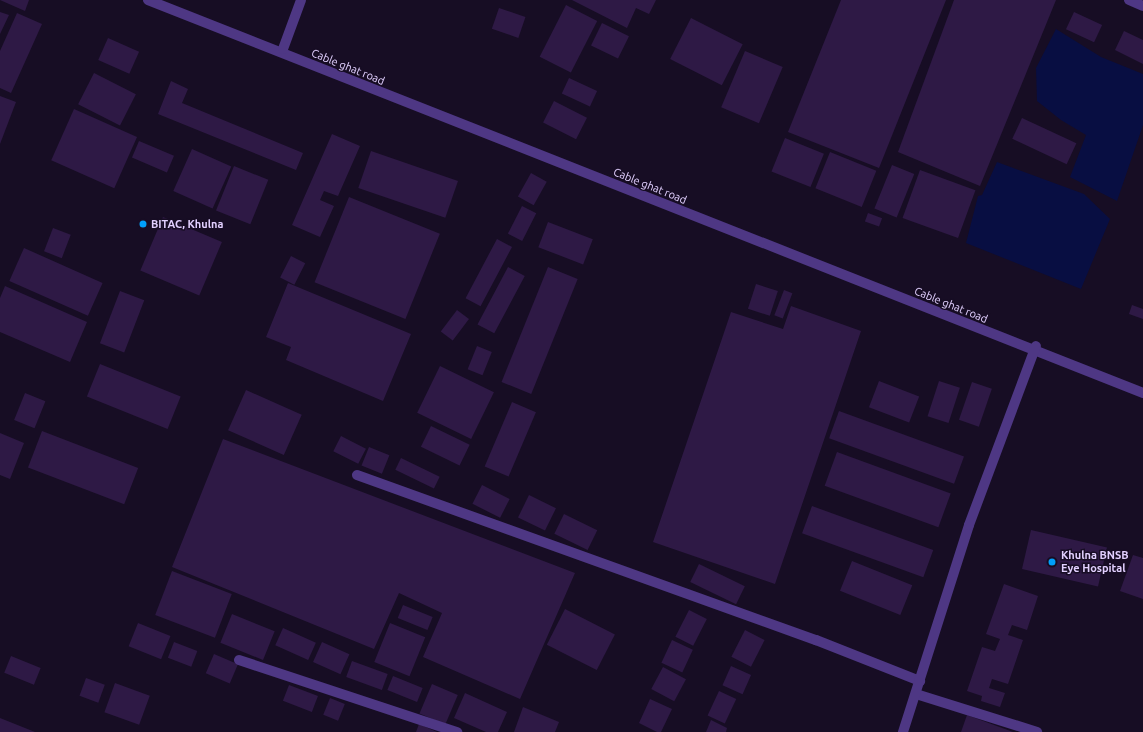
<!DOCTYPE html>
<html>
<head>
<meta charset="utf-8">
<style>
	body { margin:0 }
	#map { position:relative; width:1143px; height:732px; overflow:hidden; background:#170d24; font-family:Ubuntu,sans-serif }
	div>[style] { position:absolute }
	.water>* { inset:0; background:#080e42 }
	.building>* { inset:0; background:#2e1945; transform-origin:0 0 }
	.minor>* { height:10px; margin:-5px; padding:0 5px; transform-origin:5px; border-radius:5px; background:#4e3784 }
	.dots>* { width:11px; height:11px; translate:-50% -50%; box-sizing:border-box; border:2px solid #170d24; border-radius:50% }
	span { translate:-50% -50%; white-space:nowrap; text-align:center; line-height:1.15; -webkit-text-stroke:3px #170d24; paint-order:stroke }
	.street-label { font-size:11px; color:#e2d0ff }
	.poi-label { font-size:11px; color:#e2d0ff; font-weight:700 }
	.left { translate:0 -50%; text-align:left }
</style>
</head>
<body>
<div id="map">
	<div class="water">
		<div style="clip-path:polygon(1056px 29px,1101px 57px,1143px 74px,1143px 125px,1117px 201px,1070px 177px,1086px 135px,1061px 120px,1037px 101px,1036px 68px)"></div>
		<div style="clip-path:polygon(997px 162px,1084px 194px,1110px 219px,1081px 289px,966px 243px,978px 196px,982px 195px)"></div>
	</div>
	<div class="building">
		<div style="clip-path:polygon(0 0,29px 0,25px 11px)"></div>
		<div style="clip-path:polygon(572px 0,656px 0,649px 14px,636px 8px,627px 28px)"></div>
		<div style="clip-path:polygon(841px 0,946px 0,879px 168px,788px 132px)"></div>
		<div style="clip-path:polygon(954px 0,1056px 0,980px 186px,898px 152px)"></div>
		<div style="left:566px;top:5px;width:35px;height:58px;rotate:27deg"></div>
		<div style="left:499px;top:8px;width:28px;height:22px;rotate:19deg"></div>
		<div style="clip-path:polygon(0 12px,9px 15px,0 34px)"></div>
		<div style="left:1074px;top:12px;width:31px;height:19px;rotate:25deg"></div>
		<div style="clip-path:polygon(17px 13px,42px 24px,11px 93px,0 88px,0 51px)"></div>
		<div style="left:691px;top:18px;width:58px;height:46px;rotate:27deg"></div>
		<div style="left:602px;top:23px;width:30px;height:25px;rotate:26deg"></div>
		<div style="clip-path:polygon(1124px 31px,1143px 40px,1143px 64px,1115px 50px)"></div>
		<div style="left:108px;top:38px;width:34px;height:24px;rotate:24deg"></div>
		<div style="left:745px;top:51px;width:41px;height:61px;rotate:23deg"></div>
		<div style="left:94px;top:73px;width:47px;height:35px;rotate:27deg"></div>
		<div style="left:569px;top:78px;width:31px;height:17px;rotate:25deg"></div>
		<div style="clip-path:polygon(171px 81px,188px 89px,182px 103px,303px 153px,296px 170px,158px 114px)"></div>
		<div style="clip-path:polygon(0 96px,16px 102px,0 144px)"></div>
		<div style="left:554px;top:101px;width:37px;height:24px;rotate:27deg"></div>
		<div style="left:74px;top:109px;width:69px;height:56px;rotate:24deg"></div>
		<div style="left:1022px;top:118px;width:60px;height:23px;rotate:25deg"></div>
		<div style="clip-path:polygon(332px 134px,360px 146px,338px 196px,324px 191px,320px 200px,334px 206px,320px 237px,292px 225px)"></div>
		<div style="left:785px;top:138px;width:42px;height:36px;rotate:22deg"></div>
		<div style="left:139px;top:141px;width:38px;height:18px;rotate:23deg"></div>
		<div style="left:192px;top:149px;width:43px;height:46px;rotate:24deg"></div>
		<div style="left:371px;top:151px;width:92px;height:39px;rotate:19deg"></div>
		<div style="left:830px;top:152px;width:50px;height:39px;rotate:22deg"></div>
		<div style="left:892px;top:165px;width:24px;height:47px;rotate:22deg"></div>
		<div style="left:234px;top:166px;width:37px;height:48px;rotate:22deg"></div>
		<div style="left:920px;top:170px;width:59px;height:51px;rotate:20deg"></div>
		<div style="left:531px;top:173px;width:18px;height:27px;rotate:29deg"></div>
		<div style="left:349px;top:197px;width:98px;height:92px;rotate:22deg"></div>
		<div style="left:522px;top:206px;width:16px;height:31px;rotate:27deg"></div>
		<div style="left:868px;top:213px;width:15px;height:9px;rotate:20deg"></div>
		<div style="left:163px;top:217px;width:64px;height:58px;rotate:23deg"></div>
		<div style="left:548px;top:222px;width:48px;height:27px;rotate:21deg"></div>
		<div style="left:53px;top:228px;width:19px;height:25px;rotate:21deg"></div>
		<div style="left:497px;top:239px;width:17px;height:67px;rotate:28deg"></div>
		<div style="left:24px;top:248px;width:86px;height:36px;rotate:24deg"></div>
		<div style="left:291px;top:256px;width:16px;height:24px;rotate:27deg"></div>
		<div style="left:508px;top:267px;width:19px;height:65px;rotate:28deg"></div>
		<div style="left:548px;top:267px;width:32px;height:124px;rotate:22deg"></div>
		<div style="clip-path:polygon(288px 283px,411px 334px,383px 401px,286px 360px,291px 347px,266px 337px)"></div>
		<div style="left:756px;top:284px;width:23px;height:26px;rotate:18deg"></div>
		<div style="clip-path:polygon(5px 286px,87px 322px,70px 362px,0 332px,0 298px)"></div>
		<div style="left:784px;top:290px;width:9px;height:27px;rotate:21deg"></div>
		<div style="left:120px;top:291px;width:26px;height:56px;rotate:21deg"></div>
		<div style="clip-path:polygon(1132px 305px,1143px 309px,1143px 319px,1129px 314px)"></div>
		<div style="clip-path:polygon(791px 306px,861px 331px,775px 584px,653px 542px,731px 312px,783px 329px)"></div>
		<div style="left:457px;top:310px;width:15px;height:27px;rotate:37deg"></div>
		<div style="left:477px;top:346px;width:16px;height:25px;rotate:22deg"></div>
		<div style="left:100px;top:364px;width:87px;height:35px;rotate:22deg"></div>
		<div style="left:440px;top:366px;width:60px;height:52px;rotate:26deg"></div>
		<div style="left:879px;top:381px;width:43px;height:28px;rotate:21deg"></div>
		<div style="left:939px;top:381px;width:22px;height:37px;rotate:18deg"></div>
		<div style="left:972px;top:382px;width:21px;height:40px;rotate:19deg"></div>
		<div style="left:246px;top:390px;width:61px;height:44px;rotate:24deg"></div>
		<div style="left:25px;top:393px;width:22px;height:29px;rotate:22deg"></div>
		<div style="left:512px;top:402px;width:26px;height:70px;rotate:23deg"></div>
		<div style="left:839px;top:411px;width:133px;height:29px;rotate:20deg"></div>
		<div style="left:431px;top:426px;width:43px;height:23px;rotate:26deg"></div>
		<div style="left:42px;top:431px;width:103px;height:39px;rotate:21deg"></div>
		<div style="clip-path:polygon(0 433px,24px 443px,10px 479px,0 475px)"></div>
		<div style="left:341px;top:436px;width:28px;height:17px;rotate:27deg"></div>
		<div style="clip-path:polygon(223px 439px,575px 573px,520px 699px,423px 657px,442px 613px,399px 593px,374px 649px,172px 567px)"></div>
		<div style="left:369px;top:447px;width:22px;height:20px;rotate:22deg"></div>
		<div style="left:837px;top:452px;width:121px;height:36px;rotate:20deg"></div>
		<div style="left:401px;top:458px;width:43px;height:13px;rotate:26deg"></div>
		<div style="left:482px;top:485px;width:31px;height:21px;rotate:27deg"></div>
		<div style="left:529px;top:495px;width:30px;height:25px;rotate:26deg"></div>
		<div style="left:812px;top:506px;width:129px;height:29px;rotate:20deg"></div>
		<div style="left:564px;top:514px;width:37px;height:22px;rotate:26deg"></div>
		<div style="left:1031px;top:530px;width:78px;height:40px;rotate:13deg"></div>
		<div style="clip-path:polygon(1133px 555px,1143px 558px,1143px 599px,1120px 591px)"></div>
		<div style="left:852px;top:561px;width:65px;height:32px;rotate:22deg"></div>
		<div style="left:699px;top:564px;width:51px;height:20px;rotate:26deg"></div>
		<div style="left:172px;top:571px;width:64px;height:47px;rotate:21deg"></div>
		<div style="clip-path:polygon(1004px 584px,1038px 596px,1027px 630px,1012px 625px,1008px 635px,1023px 640px,1008px 684px,992px 679px,989px 688px,1005px 693px,1000px 707px,981px 701px,982px 696px,967px 691px,982px 647px,995px 651px,1000px 639px,986px 634px)"></div>
		<div style="left:403px;top:605px;width:32px;height:14px;rotate:22deg"></div>
		<div style="left:565px;top:609px;width:56px;height:40px;rotate:27deg"></div>
		<div style="left:689px;top:610px;width:20px;height:30px;rotate:27deg"></div>
		<div style="left:232px;top:614px;width:46px;height:31px;rotate:22deg"></div>
		<div style="left:138px;top:623px;width:35px;height:25px;rotate:22deg"></div>
		<div style="left:390px;top:623px;width:38px;height:42px;rotate:22deg"></div>
		<div style="left:283px;top:628px;width:36px;height:19px;rotate:24deg"></div>
		<div style="left:745px;top:630px;width:22px;height:30px;rotate:27deg"></div>
		<div style="left:672px;top:640px;width:23px;height:25px;rotate:25deg"></div>
		<div style="left:174px;top:642px;width:25px;height:17px;rotate:21deg"></div>
		<div style="left:322px;top:642px;width:30px;height:22px;rotate:24deg"></div>
		<div style="left:214px;top:654px;width:26px;height:21px;rotate:23deg"></div>
		<div style="left:11px;top:656px;width:32px;height:18px;rotate:22deg"></div>
		<div style="left:352px;top:661px;width:38px;height:17px;rotate:20deg"></div>
		<div style="left:731px;top:666px;width:22px;height:21px;rotate:24deg"></div>
		<div style="left:663px;top:667px;width:26px;height:25px;rotate:28deg"></div>
		<div style="left:393px;top:676px;width:32px;height:15px;rotate:22deg"></div>
		<div style="left:86px;top:678px;width:20px;height:19px;rotate:20deg"></div>
		<div style="left:115px;top:683px;width:37px;height:31px;rotate:20deg"></div>
		<div style="left:432px;top:684px;width:28px;height:32px;rotate:23deg"></div>
		<div style="left:289px;top:685px;width:31px;height:17px;rotate:21deg"></div>
		<div style="left:719px;top:691px;width:19px;height:27px;rotate:25deg"></div>
		<div style="clip-path:polygon(465px 693px,507px 712px,498px 732px,486px 732px,454px 718px)"></div>
		<div style="left:330px;top:698px;width:16px;height:18px;rotate:22deg"></div>
		<div style="clip-path:polygon(650px 699px,672px 709px,661px 732px,657px 732px,639px 723px)"></div>
		<div style="clip-path:polygon(523px 707px,559px 722px,555px 732px,514px 732px)"></div>
		<div style="clip-path:polygon(967px 715px,1013px 732px,961px 732px)"></div>
		<div style="clip-path:polygon(0 718px,35px 732px,0 732px)"></div>
		<div style="clip-path:polygon(711px 720px,727px 728px,726px 732px,706px 732px)"></div>
		<div style="clip-path:polygon(419px 724px,437px 732px,416px 732px)"></div>
	</div>
	<div class="minor">
		<div style="left:148px;top:0;width:1070px;rotate:21.55deg"></div>
		<div style="left:1129px;top:0;width:15px;rotate:23deg"></div>
		<div style="left:283px;top:49px;width:52px;rotate:-69.8deg"></div>
		<div style="left:357px;top:475px;width:488px;rotate:19.8deg"></div>
		<div style="left:816px;top:640px;width:112px;rotate:21.5deg"></div>
		<div style="left:239px;top:660px;width:230px;rotate:18.3deg"></div>
		<div style="left:916px;top:694px;width:127px;rotate:17.4deg"></div>
		<div style="left:903px;top:732px;width:217px;rotate:-72.3deg"></div>
		<div style="left:969px;top:525px;width:191px;rotate:-69.5deg"></div>
	</div>
	<div class="dots">
		<div style="left:143px;top:224px;background:#009ffb"></div>
		<div style="left:1052px;top:562px;background:#009ffb"></div>
	</div>
	<div class="street-label">
		<span style="left:348px;top:67px;rotate:22deg">Cable ghat road</span>
		<span style="left:650px;top:186px;rotate:22deg">Cable ghat road</span>
		<span style="left:951px;top:305px;rotate:22deg">Cable ghat road</span>
	</div>
	<div class="poi-label">
		<span class="left" style="left:151px;top:224px">BITAC, Khulna</span>
		<span class="left" style="left:1061px;top:562px">Khulna BNSB<br>Eye Hospital</span>
	</div>
</div>
</body>
</html>
